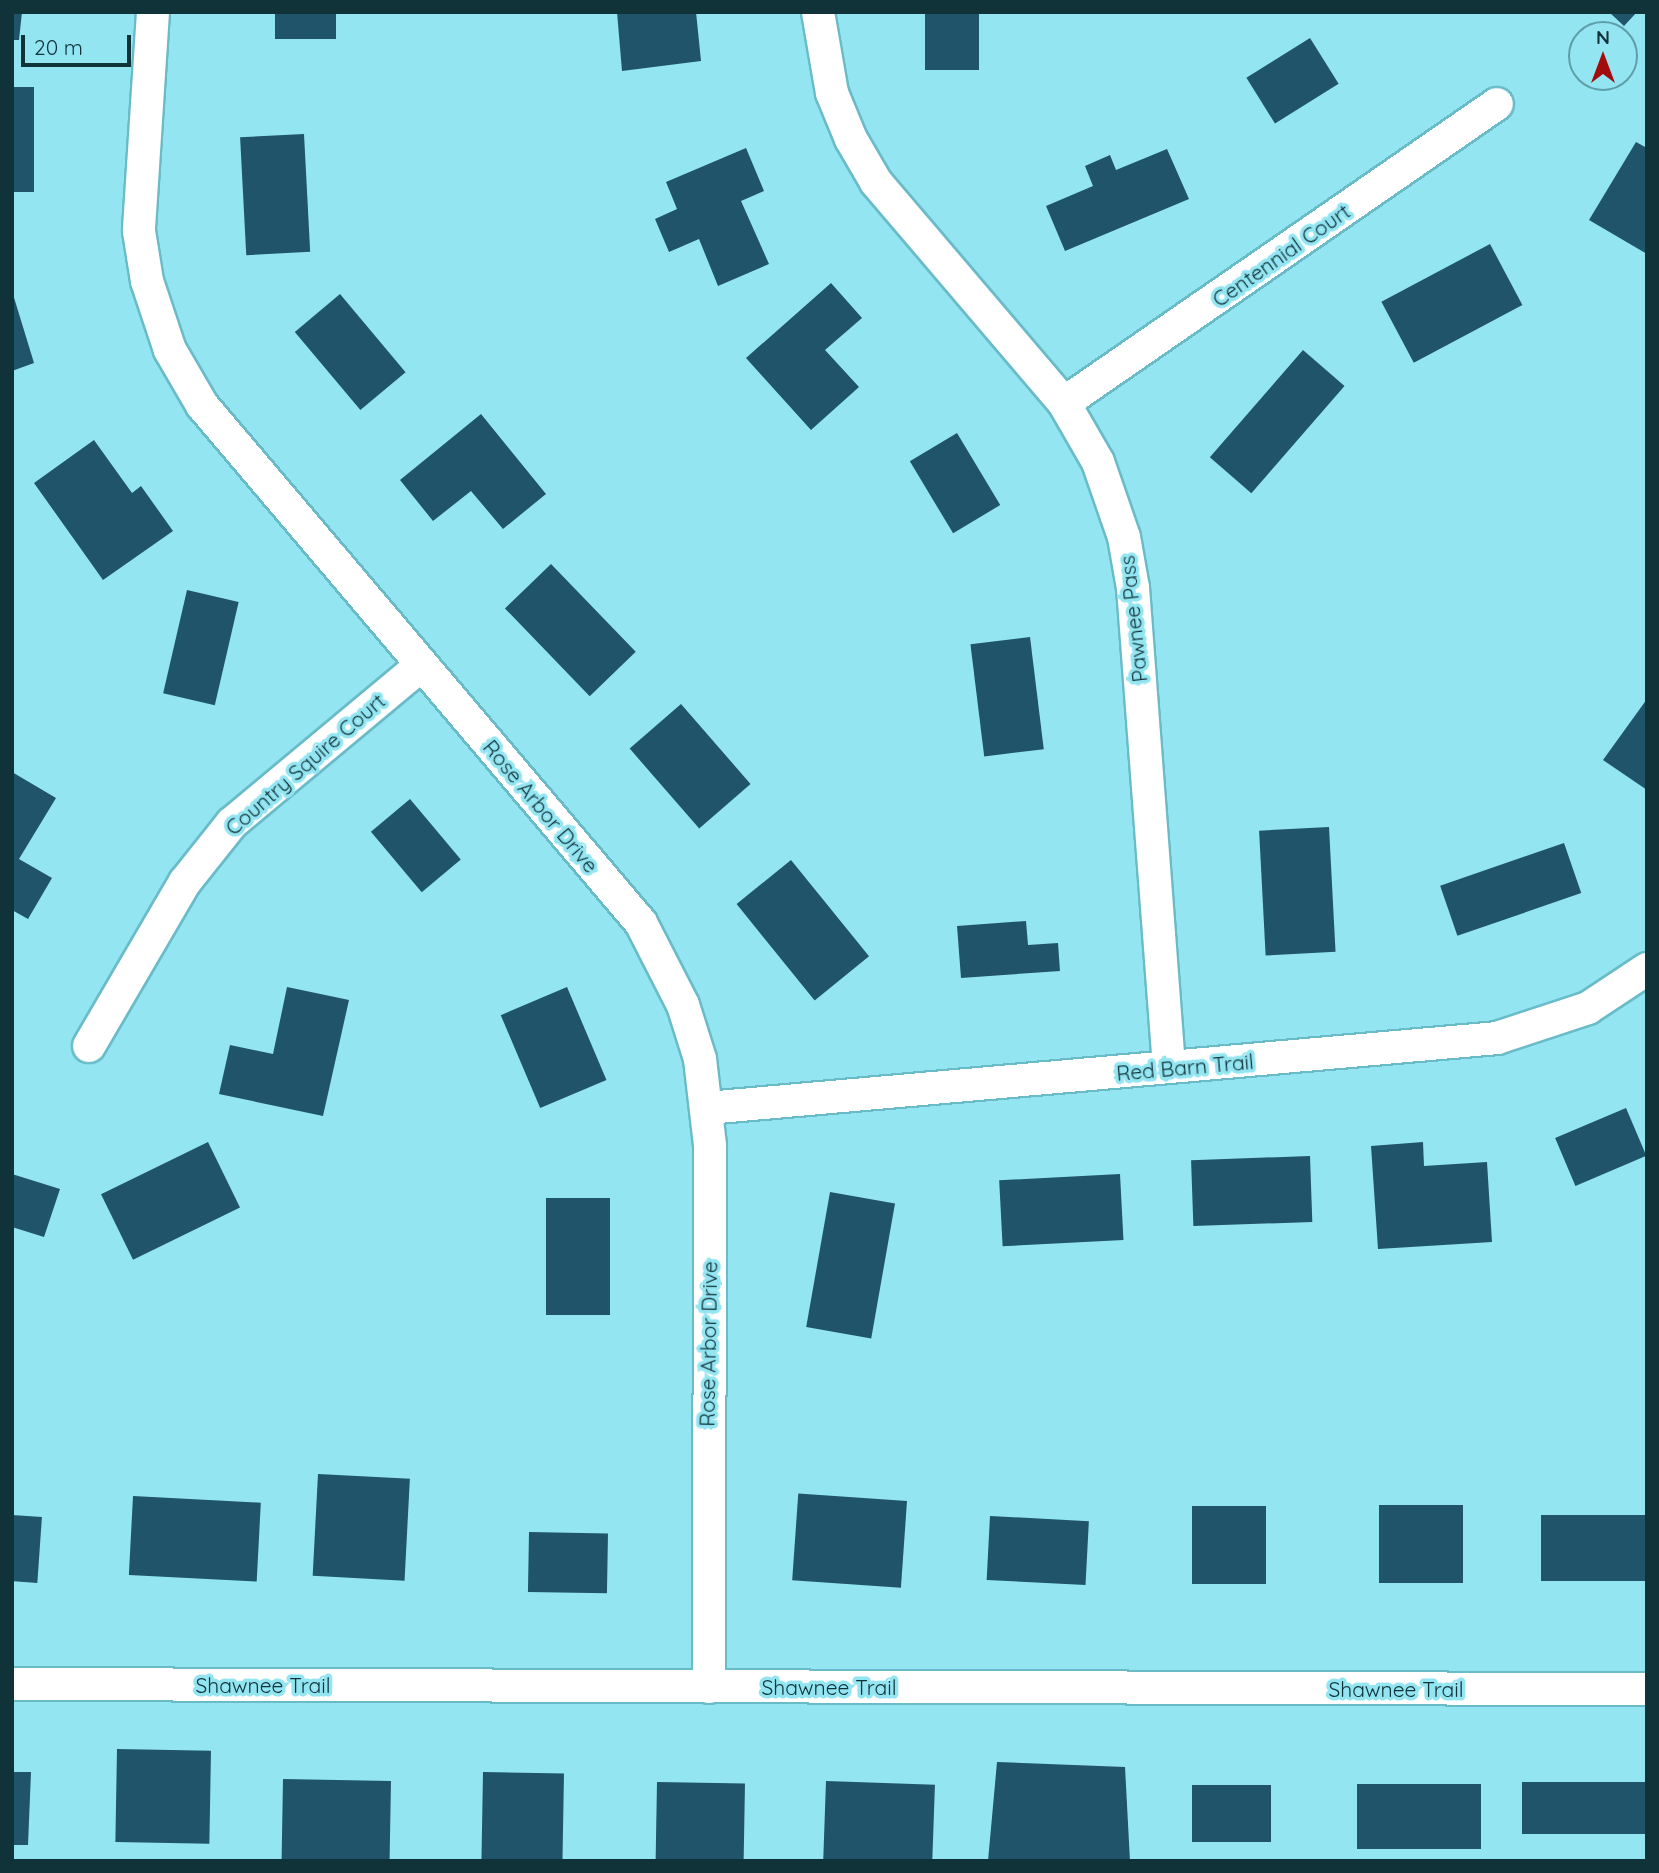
<!DOCTYPE html>
<html>
<head>
<meta charset="utf-8">
<style>
	body { margin:0 }
	#map { position:relative; width:1659px; height:1873px; overflow:hidden; background:#93e5f2; font-family:Quicksand,sans-serif }
	div>[style] { position:absolute }
	.building>* { inset:0; background:#20546a; transform-origin:0 0 }
	.roads { filter:drop-shadow(2px 0 #6abbc8) drop-shadow(-2px 0 #6abbc8) drop-shadow(0 2px #6abbc8) drop-shadow(0 -2px #6abbc8) }
	.minor>* { height:32px; margin:-16px; padding:0 16px; transform-origin:16px; border-radius:16px; background:#fff }
	span { translate:-50% -50%; white-space:nowrap; text-align:center; line-height:1.15; -webkit-text-stroke:7px #93e5f2; paint-order:stroke }
	.street-label { font-size:21px; color:#103339 }
	.frame { position:absolute; inset:0; border:14px solid #103339; pointer-events:none }
	.north { position:absolute; left:1568px; top:21px; width:70px; height:70px; box-sizing:border-box; background:#93e5f2; border:2px solid #5f9ea8; border-radius:50%; rotate:0deg; font-size:19px; font-weight:700; line-height:28px; text-align:center; color:#103339 }
	.north::after { content:''; display:block; margin:auto; width:24px; height:32px; background:#a30c0c; clip-path:polygon(50% 0,100% 100%,50% 72%,0 100%) }
	.scale { position:absolute; left:21px; top:35px; width:110px; height:32px; box-sizing:border-box; border:4px solid #103339; border-top:0; padding-left:9px; font-size:21px; line-height:24px; white-space:nowrap; color:#103339; -webkit-text-stroke:5px #93e5f2; paint-order:stroke }
</style>
</head>
<body>
<div id="map">
	<div class="building">
		<div style="clip-path:polygon(12px 12px,22px 12px,19px 40px,12px 40px)"></div>
		<div style="left:275px;top:12px;width:61px;height:27px"></div>
		<div style="clip-path:polygon(617px 12px,696px 12px,701px 61px,622px 71px)"></div>
		<div style="left:925px;top:12px;width:54px;height:58px"></div>
		<div style="clip-path:polygon(1609px 12px,1637px 12px,1624px 26px)"></div>
		<div style="left:1310px;top:38px;width:54px;height:75px;rotate:58deg"></div>
		<div style="left:12px;top:87px;width:22px;height:105px"></div>
		<div style="left:304px;top:134px;width:118px;height:64px;rotate:87deg"></div>
		<div style="clip-path:polygon(1636px 142px,1647px 148px,1647px 254px,1589px 220px)"></div>
		<div style="clip-path:polygon(746px 148px,764px 191px,741px 201px,769px 264px,718px 286px,699px 239px,669px 252px,655px 219px,677px 209px,666px 182px)"></div>
		<div style="clip-path:polygon(1167px 149px,1189px 199px,1065px 251px,1046px 206px,1093px 186px,1085px 166px,1110px 155px,1116px 170px)"></div>
		<div style="left:1490px;top:244px;width:69px;height:123px;rotate:62deg"></div>
		<div style="clip-path:polygon(831px 283px,862px 318px,825px 350px,859px 387px,811px 430px,746px 358px)"></div>
		<div style="clip-path:polygon(12px 291px,34px 363px,12px 371px)"></div>
		<div style="left:340px;top:294px;width:102px;height:59px;rotate:50deg"></div>
		<div style="left:1303px;top:350px;width:55px;height:142px;rotate:41deg"></div>
		<div style="clip-path:polygon(481px 414px,546px 494px,503px 529px,471px 491px,433px 521px,400px 480px)"></div>
		<div style="left:957px;top:433px;width:84px;height:55px;rotate:59deg"></div>
		<div style="clip-path:polygon(94px 440px,132px 493px,141px 486px,173px 531px,103px 580px,34px 483px)"></div>
		<div style="left:551px;top:564px;width:122px;height:64px;rotate:46deg"></div>
		<div style="left:187px;top:590px;width:53px;height:106px;rotate:13deg"></div>
		<div style="left:1030px;top:637px;width:113px;height:60px;rotate:83deg"></div>
		<div style="clip-path:polygon(1647px 699px,1647px 790px,1603px 760px)"></div>
		<div style="left:681px;top:704px;width:106px;height:68px;rotate:49deg"></div>
		<div style="clip-path:polygon(12px 772px,56px 798px,19px 859px,52px 878px,28px 919px,12px 910px)"></div>
		<div style="left:410px;top:799px;width:79px;height:51px;rotate:50deg"></div>
		<div style="left:1329px;top:827px;width:125px;height:70px;rotate:87deg"></div>
		<div style="left:1564px;top:843px;width:53px;height:131px;rotate:71deg"></div>
		<div style="left:791px;top:860px;width:124px;height:70px;rotate:51deg"></div>
		<div style="clip-path:polygon(1026px 921px,1028px 945px,1058px 943px,1060px 971px,961px 978px,957px 926px)"></div>
		<div style="clip-path:polygon(287px 987px,349px 1000px,323px 1116px,219px 1094px,230px 1045px,273px 1054px)"></div>
		<div style="left:567px;top:987px;width:101px;height:72px;rotate:67deg"></div>
		<div style="left:1626px;top:1108px;width:52px;height:77px;rotate:67deg"></div>
		<div style="left:208px;top:1142px;width:73px;height:119px;rotate:64deg"></div>
		<div style="clip-path:polygon(1423px 1142px,1424px 1166px,1487px 1162px,1492px 1242px,1378px 1249px,1371px 1146px)"></div>
		<div style="left:1310px;top:1156px;width:66px;height:119px;rotate:88deg"></div>
		<div style="clip-path:polygon(12px 1174px,60px 1189px,44px 1237px,12px 1227px)"></div>
		<div style="left:1120px;top:1174px;width:66px;height:121px;rotate:87deg"></div>
		<div style="left:830px;top:1192px;width:66px;height:137px;rotate:10deg"></div>
		<div style="left:546px;top:1198px;width:64px;height:117px"></div>
		<div style="left:318px;top:1474px;width:92px;height:102px;rotate:3deg"></div>
		<div style="left:133px;top:1496px;width:128px;height:79px;rotate:3deg"></div>
		<div style="left:907px;top:1501px;width:87px;height:109px;rotate:94deg"></div>
		<div style="left:1379px;top:1505px;width:84px;height:78px"></div>
		<div style="left:1192px;top:1506px;width:74px;height:78px"></div>
		<div style="left:12px;top:1515px;width:30px;height:66px;rotate:4deg"></div>
		<div style="left:1541px;top:1515px;width:106px;height:66px"></div>
		<div style="left:990px;top:1516px;width:99px;height:64px;rotate:3deg"></div>
		<div style="left:529px;top:1532px;width:79px;height:60px;rotate:1deg"></div>
		<div style="left:117px;top:1749px;width:94px;height:93px;rotate:1deg"></div>
		<div style="clip-path:polygon(997px 1762px,1125px 1767px,1130px 1861px,988px 1861px)"></div>
		<div style="clip-path:polygon(12px 1772px,31px 1772px,28px 1845px,12px 1845px)"></div>
		<div style="left:483px;top:1772px;width:81px;height:88px;rotate:1deg"></div>
		<div style="left:283px;top:1779px;width:108px;height:82px;rotate:1deg"></div>
		<div style="left:826px;top:1781px;width:109px;height:80px;rotate:2deg"></div>
		<div style="left:657px;top:1782px;width:88px;height:79px;rotate:1deg"></div>
		<div style="left:1647px;top:1782px;width:52px;height:125px;rotate:90deg"></div>
		<div style="left:1357px;top:1784px;width:124px;height:65px"></div>
		<div style="left:1192px;top:1785px;width:79px;height:57px"></div>
	</div>
	<div class="roads">
		<div class="minor">
			<div style="left:153px;top:12px;width:219px;rotate:93.7deg"></div>
			<div style="left:139px;top:231px;width:51px;rotate:80.9deg"></div>
			<div style="left:147px;top:281px;width:73px;rotate:71.6deg"></div>
			<div style="left:170px;top:350px;width:64px;rotate:59.8deg"></div>
			<div style="left:202px;top:405px;width:679px;rotate:49.72deg"></div>
			<div style="left:641px;top:923px;width:92px;rotate:62.9deg"></div>
			<div style="left:683px;top:1005px;width:57px;rotate:72.5deg"></div>
			<div style="left:700px;top:1059px;width:88px;rotate:83.4deg"></div>
			<div style="left:710px;top:1146px;width:541px;rotate:90.11deg"></div>
			<div style="left:818px;top:12px;width:82px;rotate:80.2deg"></div>
			<div style="left:832px;top:93px;width:50px;rotate:67.6deg"></div>
			<div style="left:851px;top:139px;width:50px;rotate:59.8deg"></div>
			<div style="left:876px;top:182px;width:290px;rotate:49.6deg"></div>
			<div style="left:1064px;top:403px;width:68px;rotate:60deg"></div>
			<div style="left:1098px;top:462px;width:79px;rotate:70.9deg"></div>
			<div style="left:1124px;top:537px;width:52px;rotate:80deg"></div>
			<div style="left:1133px;top:588px;width:480px;rotate:85.7deg"></div>
			<div style="left:1064px;top:403px;width:526px;rotate:-34.63deg"></div>
			<div style="left:89px;top:1046px;width:190px;rotate:-59.7deg"></div>
			<div style="left:185px;top:882px;width:75px;rotate:-51.5deg"></div>
			<div style="left:232px;top:823px;width:244px;rotate:-39.8deg"></div>
			<div style="left:707px;top:1108px;width:793px;rotate:-5.06deg"></div>
			<div style="left:1497px;top:1038px;width:96px;rotate:-18.2deg"></div>
			<div style="left:1588px;top:1008px;width:71px;rotate:-33.5deg"></div>
			<div style="left:12px;top:1684px;width:1635px;rotate:0.18deg"></div>
		</div>
	</div>
	<div class="street-label">
		<span style="left:1281px;top:255px;rotate:-35deg">Centennial Court</span>
		<span style="left:1133px;top:619px;rotate:-96deg">Pawnee Pass</span>
		<span style="left:305px;top:764px;rotate:-41deg">Country Squire Court</span>
		<span style="left:541px;top:806px;rotate:50deg">Rose Arbor Drive</span>
		<span style="left:1185px;top:1067px;rotate:-5deg">Red Barn Trail</span>
		<span style="left:708px;top:1344px;rotate:-89deg">Rose Arbor Drive</span>
		<span style="left:263px;top:1685px">Shawnee Trail</span>
		<span style="left:829px;top:1687px">Shawnee Trail</span>
		<span style="left:1396px;top:1689px">Shawnee Trail</span>
	</div>
	<div class="frame"></div>
	<div class="north">N</div>
	<div class="scale">20 m</div>
</div>
</body>
</html>
